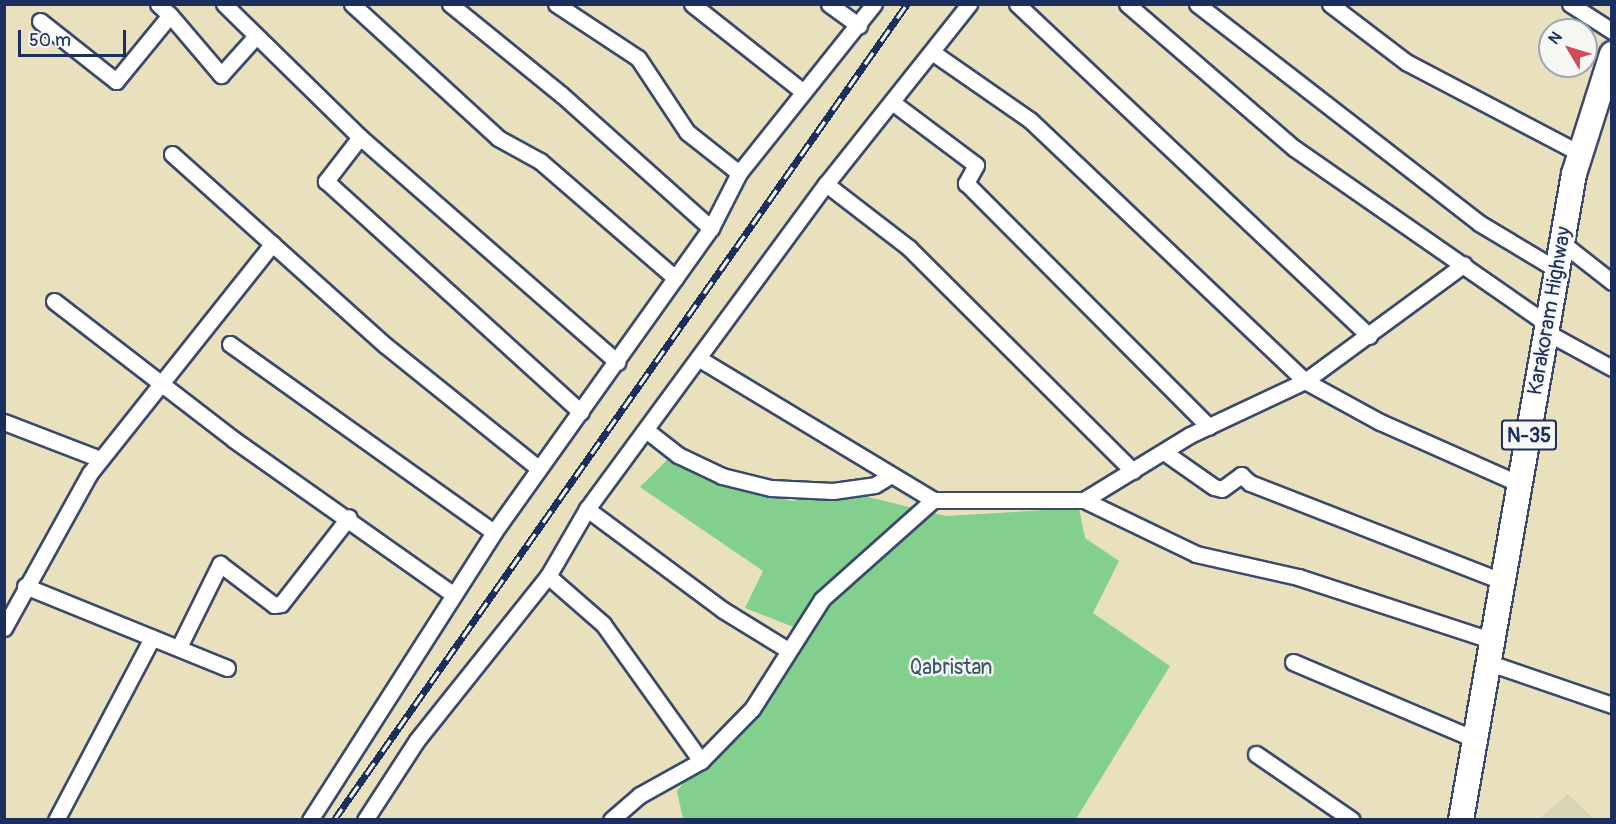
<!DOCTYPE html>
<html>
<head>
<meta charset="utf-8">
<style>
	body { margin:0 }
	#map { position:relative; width:1616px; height:824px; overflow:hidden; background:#e9e1bd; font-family:Pangolin,sans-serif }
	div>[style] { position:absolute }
	.built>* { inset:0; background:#d9d5b6 }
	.green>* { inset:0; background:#83cf8e }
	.roads { filter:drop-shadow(2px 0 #3a4a6c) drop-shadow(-2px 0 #3a4a6c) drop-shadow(0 2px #3a4a6c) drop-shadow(0 -2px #3a4a6c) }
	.minor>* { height:15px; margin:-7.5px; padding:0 7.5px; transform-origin:7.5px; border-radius:7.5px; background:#fff }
	.trunk>* { height:24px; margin:-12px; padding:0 12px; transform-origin:12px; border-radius:12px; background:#fff }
	.rail>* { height:7px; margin-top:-3.5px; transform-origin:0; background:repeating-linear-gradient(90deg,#f6f6f2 0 14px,#1b2f5e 0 28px); box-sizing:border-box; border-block:2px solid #1b2f5e }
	span { translate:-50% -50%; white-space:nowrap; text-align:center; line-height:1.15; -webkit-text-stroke:5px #f6f6f2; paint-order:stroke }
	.shield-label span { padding:2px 4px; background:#f6f6f2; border:2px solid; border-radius:4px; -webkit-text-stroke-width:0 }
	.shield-label { font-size:20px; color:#1b2f5e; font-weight:700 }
	.street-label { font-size:21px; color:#1b2f5e }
	.park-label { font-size:21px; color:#35576a }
	.frame { position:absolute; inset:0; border:6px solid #1b2f5e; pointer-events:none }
	.north { position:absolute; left:1538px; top:18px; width:60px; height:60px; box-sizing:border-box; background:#f6f6f2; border:2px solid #9ea6b7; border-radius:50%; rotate:308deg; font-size:16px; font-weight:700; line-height:24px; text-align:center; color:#1b2f5e }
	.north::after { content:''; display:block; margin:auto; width:21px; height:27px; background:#d1495b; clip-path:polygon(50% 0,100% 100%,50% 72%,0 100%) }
	.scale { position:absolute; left:18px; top:30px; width:108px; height:27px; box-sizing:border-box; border:3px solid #1b2f5e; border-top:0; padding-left:8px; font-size:18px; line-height:21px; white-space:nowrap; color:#1b2f5e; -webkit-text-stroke:4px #f6f6f2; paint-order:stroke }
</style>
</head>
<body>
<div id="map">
	<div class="built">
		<div style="clip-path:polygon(1568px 794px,1594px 819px,1539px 819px)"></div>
	</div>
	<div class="green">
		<div style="clip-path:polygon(669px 458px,726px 484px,792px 501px,852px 493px,946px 516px,1079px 508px,1085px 538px,1119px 561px,1093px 613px,1170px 666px,1076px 819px,683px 819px,677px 791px,804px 631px,745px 608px,763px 571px,640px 487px)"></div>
	</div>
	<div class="roads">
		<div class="minor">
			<div style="left:158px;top:4px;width:16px;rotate:43deg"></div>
			<div style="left:224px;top:4px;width:190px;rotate:44.4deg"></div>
			<div style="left:360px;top:137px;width:342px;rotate:41.2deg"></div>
			<div style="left:352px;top:4px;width:198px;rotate:42.5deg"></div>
			<div style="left:498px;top:138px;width:48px;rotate:28.7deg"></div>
			<div style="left:540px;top:161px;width:179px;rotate:40.9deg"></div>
			<div style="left:450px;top:4px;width:144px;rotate:39.1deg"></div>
			<div style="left:562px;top:95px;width:200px;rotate:41.8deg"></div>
			<div style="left:556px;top:4px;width:98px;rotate:33.4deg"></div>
			<div style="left:638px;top:58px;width:89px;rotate:56.5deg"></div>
			<div style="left:687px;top:132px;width:66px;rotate:38.3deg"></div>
			<div style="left:692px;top:4px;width:139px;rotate:38.3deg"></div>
			<div style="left:829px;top:4px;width:37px;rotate:36deg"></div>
			<div style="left:1017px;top:4px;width:484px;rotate:43.3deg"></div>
			<div style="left:1127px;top:4px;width:221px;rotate:40.8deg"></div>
			<div style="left:1294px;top:148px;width:308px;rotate:34.8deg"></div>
			<div style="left:1197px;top:4px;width:357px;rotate:37.8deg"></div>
			<div style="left:1479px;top:223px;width:90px;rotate:30.9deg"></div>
			<div style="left:1330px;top:4px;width:96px;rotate:37.3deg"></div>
			<div style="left:1406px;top:62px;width:195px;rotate:27.7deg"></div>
			<div style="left:1570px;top:4px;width:50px;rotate:32.7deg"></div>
			<div style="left:40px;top:21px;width:97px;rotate:38.3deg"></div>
			<div style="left:116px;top:81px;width:85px;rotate:-50.7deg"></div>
			<div style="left:170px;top:15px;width:79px;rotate:49.6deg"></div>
			<div style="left:221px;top:75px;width:52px;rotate:-48.1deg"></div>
			<div style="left:932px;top:52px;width:119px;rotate:34.8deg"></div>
			<div style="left:1030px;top:120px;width:379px;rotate:43.5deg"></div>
			<div style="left:1305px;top:381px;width:85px;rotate:28.7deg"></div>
			<div style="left:1380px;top:422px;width:153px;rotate:23.9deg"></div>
			<div style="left:892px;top:102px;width:105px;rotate:36.9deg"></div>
			<div style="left:976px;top:165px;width:21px;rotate:119deg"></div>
			<div style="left:966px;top:183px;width:344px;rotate:45.1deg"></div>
			<div style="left:360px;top:137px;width:56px;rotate:127.7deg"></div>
			<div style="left:326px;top:181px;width:344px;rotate:42.2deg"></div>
			<div style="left:172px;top:154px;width:286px;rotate:41.9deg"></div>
			<div style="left:385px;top:345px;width:195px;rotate:38.8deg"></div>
			<div style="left:826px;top:184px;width:105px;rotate:37.6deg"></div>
			<div style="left:909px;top:248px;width:316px;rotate:44.9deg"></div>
			<div style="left:1561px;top:242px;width:65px;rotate:38.1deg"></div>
			<div style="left:54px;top:301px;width:226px;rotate:37.6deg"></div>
			<div style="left:233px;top:439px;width:269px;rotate:35.2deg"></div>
			<div style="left:1546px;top:332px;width:75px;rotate:28.6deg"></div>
			<div style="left:230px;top:344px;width:324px;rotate:35.5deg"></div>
			<div style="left:494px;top:532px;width:374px;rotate:-54.5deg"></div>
			<div style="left:711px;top:228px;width:62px;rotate:-63deg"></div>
			<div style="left:739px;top:173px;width:216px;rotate:-51.4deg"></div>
			<div style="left:698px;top:358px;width:275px;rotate:31.1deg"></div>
			<div style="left:933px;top:500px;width:151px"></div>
			<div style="left:1084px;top:500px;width:124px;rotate:25.7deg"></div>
			<div style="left:1196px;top:554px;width:105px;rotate:12.7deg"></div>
			<div style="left:1298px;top:577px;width:203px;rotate:18.1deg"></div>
			<div style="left:4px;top:422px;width:103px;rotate:21.1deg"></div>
			<div style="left:646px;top:430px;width:41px;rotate:38deg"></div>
			<div style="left:678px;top:455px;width:49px;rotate:25.5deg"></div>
			<div style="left:722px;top:476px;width:50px;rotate:13.8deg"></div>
			<div style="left:771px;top:488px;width:62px;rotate:2.8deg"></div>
			<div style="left:833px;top:491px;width:42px;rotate:-8.1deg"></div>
			<div style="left:875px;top:485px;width:15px;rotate:-32deg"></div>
			<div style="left:1164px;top:452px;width:61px;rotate:35deg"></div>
			<div style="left:1214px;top:487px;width:8px;rotate:14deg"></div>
			<div style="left:1222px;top:489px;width:24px;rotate:-36deg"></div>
			<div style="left:1241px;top:475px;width:12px;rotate:42deg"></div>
			<div style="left:1250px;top:483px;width:270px;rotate:21.3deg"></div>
			<div style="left:1084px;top:500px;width:124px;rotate:-31.5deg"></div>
			<div style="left:1190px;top:435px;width:127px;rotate:-25.2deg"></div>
			<div style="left:1305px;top:381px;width:197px;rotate:-36.3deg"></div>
			<div style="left:587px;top:509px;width:169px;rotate:36.6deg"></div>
			<div style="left:723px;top:610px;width:76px;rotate:31.6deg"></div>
			<div style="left:548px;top:576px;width:73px;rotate:41.1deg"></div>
			<div style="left:603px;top:624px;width:168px;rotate:54.4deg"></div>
			<div style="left:701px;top:761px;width:73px;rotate:-45.6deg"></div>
			<div style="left:752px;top:709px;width:130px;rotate:-57.5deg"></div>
			<div style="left:822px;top:599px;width:149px;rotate:-41.7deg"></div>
			<div style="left:25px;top:586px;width:218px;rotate:22.1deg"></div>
			<div style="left:4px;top:628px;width:177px;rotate:-61deg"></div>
			<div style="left:90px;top:473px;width:293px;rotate:-51.5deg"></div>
			<div style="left:179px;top:647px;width:93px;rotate:-63.7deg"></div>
			<div style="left:220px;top:564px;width:68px;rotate:37.2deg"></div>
			<div style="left:274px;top:605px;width:7px;rotate:-8deg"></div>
			<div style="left:281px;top:604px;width:110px;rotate:-52deg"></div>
			<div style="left:1293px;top:662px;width:197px;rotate:23deg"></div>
			<div style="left:1487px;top:662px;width:132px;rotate:19deg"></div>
			<div style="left:1256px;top:754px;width:116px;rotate:34.5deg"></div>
			<div style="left:56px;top:820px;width:206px;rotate:-62.2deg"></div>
			<div style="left:310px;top:820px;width:342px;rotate:-57.4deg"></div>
			<div style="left:365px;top:820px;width:95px;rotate:-57deg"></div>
			<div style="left:417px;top:740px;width:210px;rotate:-51.4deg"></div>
			<div style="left:548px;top:576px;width:78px;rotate:-59.8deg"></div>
			<div style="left:587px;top:509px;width:403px;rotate:-53.7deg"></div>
			<div style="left:826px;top:184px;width:230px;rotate:-51.5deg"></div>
			<div style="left:611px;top:820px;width:38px;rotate:-41deg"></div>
			<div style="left:640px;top:795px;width:70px;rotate:-29.1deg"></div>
		</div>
		<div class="trunk">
			<div style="left:1461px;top:820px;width:656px;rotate:-80.08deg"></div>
			<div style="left:1574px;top:174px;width:126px;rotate:-72.4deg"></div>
		</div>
	</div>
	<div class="rail">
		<div style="left:334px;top:820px;width:997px;rotate:-54.92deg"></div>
	</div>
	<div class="shield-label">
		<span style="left:1529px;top:435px">N-35</span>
	</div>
	<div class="street-label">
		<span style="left:1550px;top:311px;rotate:-80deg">Karakoram Highway</span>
	</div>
	<div class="park-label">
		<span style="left:951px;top:668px">Qabristan</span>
	</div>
	<div class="frame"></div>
	<div class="north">N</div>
	<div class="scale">50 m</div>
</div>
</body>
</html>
